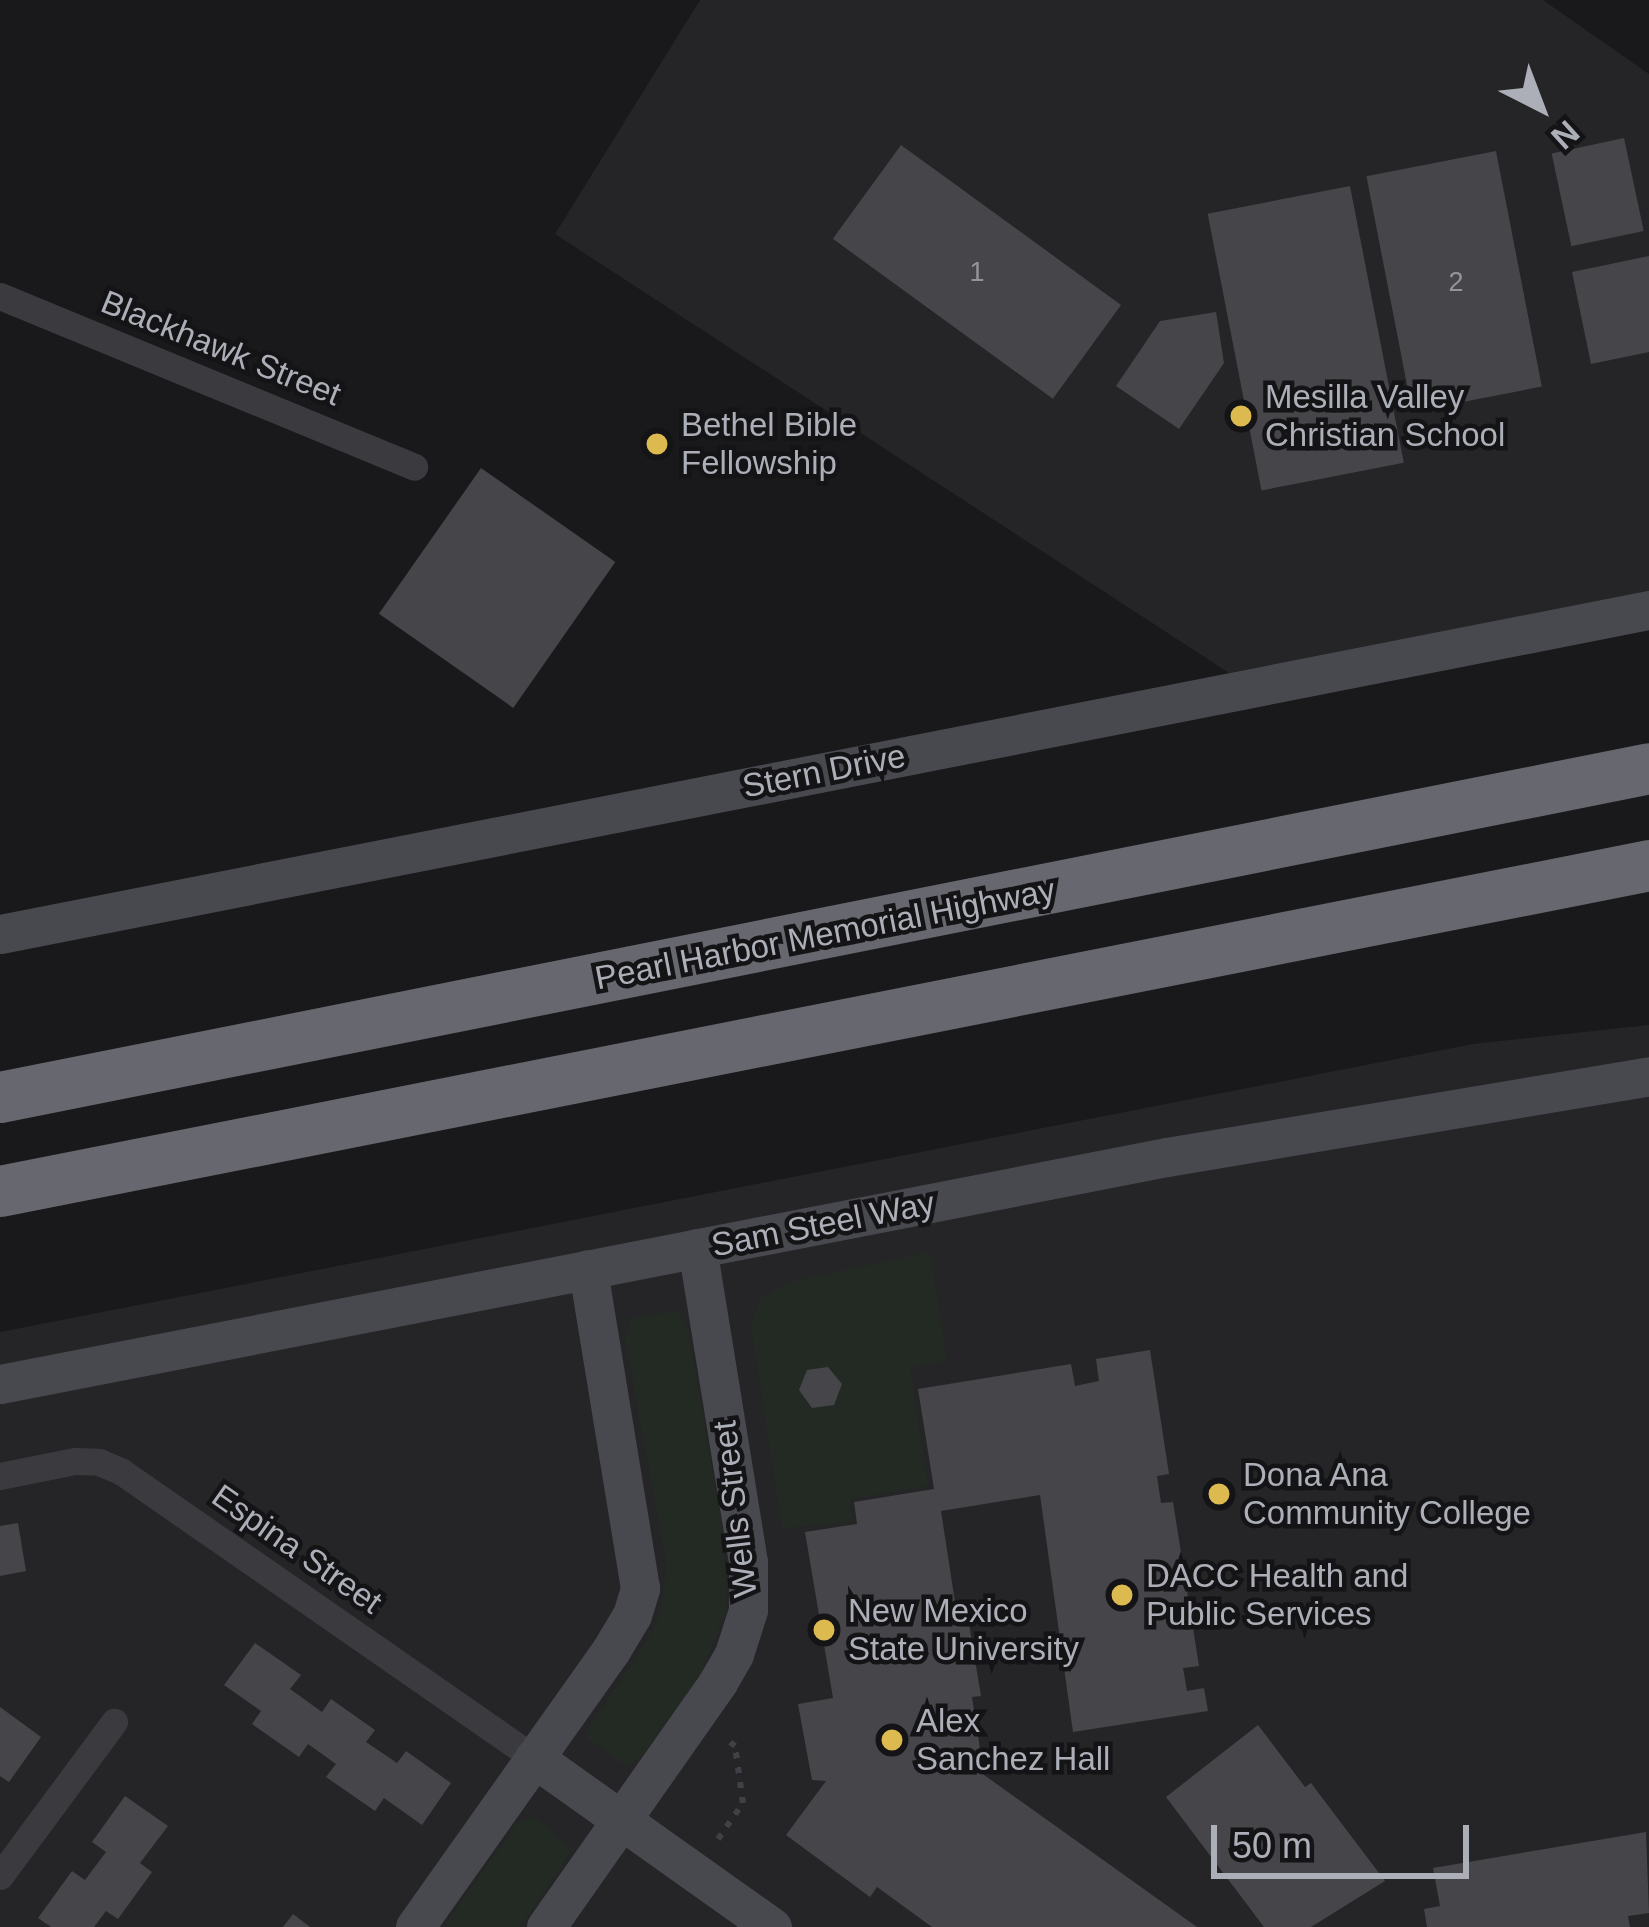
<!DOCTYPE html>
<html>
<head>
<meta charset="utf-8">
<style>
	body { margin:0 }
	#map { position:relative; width:1649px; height:1927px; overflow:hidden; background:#19181a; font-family:Arial,sans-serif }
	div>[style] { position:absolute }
	.built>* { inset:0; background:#252527 }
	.green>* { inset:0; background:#232a24 }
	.building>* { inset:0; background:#46464a; transform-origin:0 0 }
	.path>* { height:6px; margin-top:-3px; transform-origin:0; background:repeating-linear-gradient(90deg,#404146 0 6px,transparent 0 15px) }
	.street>* { height:27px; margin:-13.5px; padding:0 13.5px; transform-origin:13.5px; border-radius:13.5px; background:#3a3a3f }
	.secondary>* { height:39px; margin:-19.5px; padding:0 19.5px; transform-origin:19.5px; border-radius:19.5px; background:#48494e }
	.highway>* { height:51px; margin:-25.5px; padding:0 25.5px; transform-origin:25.5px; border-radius:25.5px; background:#67686f }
	.dots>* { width:33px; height:33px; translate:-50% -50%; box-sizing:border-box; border:6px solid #141315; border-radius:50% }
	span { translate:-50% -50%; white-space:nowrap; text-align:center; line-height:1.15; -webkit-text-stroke:9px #141315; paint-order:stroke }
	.number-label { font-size:27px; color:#92959c }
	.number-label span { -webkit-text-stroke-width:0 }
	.street-label { font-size:33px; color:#acafb8 }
	.poi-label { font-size:33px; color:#acafb8 }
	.left { translate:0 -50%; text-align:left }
	.north { position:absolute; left:1481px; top:48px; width:120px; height:120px; -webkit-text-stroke:9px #141315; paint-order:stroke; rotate:138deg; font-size:33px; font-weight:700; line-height:48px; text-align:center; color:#acafb8 }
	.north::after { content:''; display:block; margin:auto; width:42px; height:54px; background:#acafb8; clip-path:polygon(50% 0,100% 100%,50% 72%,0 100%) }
	.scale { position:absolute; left:1211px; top:1825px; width:258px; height:54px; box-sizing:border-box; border:6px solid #acafb8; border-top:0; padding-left:15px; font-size:36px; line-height:42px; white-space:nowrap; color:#acafb8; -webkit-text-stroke:9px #141315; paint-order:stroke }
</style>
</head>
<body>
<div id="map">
	<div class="built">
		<div style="clip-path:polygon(700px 0,1543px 0,1649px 74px,1649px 591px,1229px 673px,555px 234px)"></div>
		<div style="clip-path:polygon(1649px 1025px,1649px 1927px,0 1927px,0 1332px,1473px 1044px)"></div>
	</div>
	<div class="green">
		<div style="clip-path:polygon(930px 1252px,947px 1361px,910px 1368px,928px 1486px,850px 1499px,853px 1522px,782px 1528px,751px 1324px,761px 1297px,789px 1282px)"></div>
		<div style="clip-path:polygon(678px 1311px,688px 1329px,724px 1537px,726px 1611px,702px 1672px,643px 1755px,627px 1766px,587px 1738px,588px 1728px,647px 1641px,659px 1617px,667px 1566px,625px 1338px,631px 1318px)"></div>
		<div style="clip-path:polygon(534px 1817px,573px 1849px,520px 1927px,443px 1927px,518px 1822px)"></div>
	</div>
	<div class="building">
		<div style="left:1624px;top:138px;width:95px;height:74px;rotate:78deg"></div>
		<div style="left:901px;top:145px;width:272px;height:116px;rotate:36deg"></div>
		<div style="left:1496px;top:151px;width:240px;height:132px;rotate:79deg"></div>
		<div style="left:1350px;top:186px;width:282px;height:145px;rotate:79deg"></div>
		<div style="clip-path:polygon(1649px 256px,1649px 352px,1591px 364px,1572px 272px)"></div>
		<div style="clip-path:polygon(1216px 312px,1224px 363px,1179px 429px,1116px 386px,1160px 321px)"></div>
		<div style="left:481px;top:468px;width:164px;height:178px;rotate:35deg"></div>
		<div style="clip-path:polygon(1150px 1350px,1169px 1474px,1157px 1476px,1161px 1503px,1173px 1502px,1199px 1666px,1183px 1668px,1187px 1691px,1204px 1688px,1208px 1711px,1073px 1732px,1040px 1495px,941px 1511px,955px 1602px,965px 1600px,981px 1696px,972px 1697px,984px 1775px,1197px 1927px,932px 1927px,877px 1887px,870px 1897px,786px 1835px,826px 1781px,812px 1780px,798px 1704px,833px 1698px,805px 1532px,857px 1524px,854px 1502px,934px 1489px,918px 1389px,1071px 1364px,1075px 1386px,1099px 1381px,1096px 1359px)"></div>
		<div style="clip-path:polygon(828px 1367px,842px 1384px,834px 1405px,812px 1408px,799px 1390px,807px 1370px)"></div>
		<div style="clip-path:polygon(18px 1523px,26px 1571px,0 1576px,0 1526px)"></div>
		<div style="clip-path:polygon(255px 1643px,301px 1675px,290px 1689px,322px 1712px,331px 1699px,375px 1730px,366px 1742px,397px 1763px,406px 1751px,451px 1783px,422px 1825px,384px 1798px,375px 1811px,326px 1777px,336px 1764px,308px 1744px,299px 1757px,252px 1724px,261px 1711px,224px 1685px)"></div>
		<div style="clip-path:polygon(0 1707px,41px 1737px,9px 1782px,0 1776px)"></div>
		<div style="clip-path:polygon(1258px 1725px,1305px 1787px,1311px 1783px,1385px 1881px,1311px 1927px,1264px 1927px,1166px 1797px)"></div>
		<div style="clip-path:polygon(125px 1796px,168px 1826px,140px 1863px,152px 1872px,118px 1919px,106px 1911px,94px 1927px,51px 1927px,38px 1918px,72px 1871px,85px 1880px,106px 1852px,92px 1842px)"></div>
		<div style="clip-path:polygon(1646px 1832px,1649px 1913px,1628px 1916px,1630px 1927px,1427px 1927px,1424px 1909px,1440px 1906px,1433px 1868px)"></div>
		<div style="clip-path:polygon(293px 1914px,310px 1927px,283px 1927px)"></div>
	</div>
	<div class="path">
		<div style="left:718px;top:1839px;width:44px;rotate:-55.2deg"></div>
		<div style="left:743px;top:1803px;width:58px;rotate:-98deg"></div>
		<div style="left:735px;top:1746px;width:14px;rotate:-141deg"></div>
	</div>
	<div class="street">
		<div style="left:0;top:296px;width:448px;rotate:22.4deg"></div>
		<div style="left:0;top:1476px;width:76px;rotate:-11.3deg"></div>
		<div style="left:75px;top:1461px;width:24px;rotate:2deg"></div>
		<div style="left:99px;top:1462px;width:25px;rotate:23deg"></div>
		<div style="left:122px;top:1472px;width:502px;rotate:34.77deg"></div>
		<div style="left:0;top:1876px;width:192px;rotate:-53.5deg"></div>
	</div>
	<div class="secondary">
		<div style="left:0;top:934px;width:1681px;rotate:-11.12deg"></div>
		<div style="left:0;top:1384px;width:1189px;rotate:-11.01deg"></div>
		<div style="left:1167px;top:1157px;width:489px;rotate:-9.5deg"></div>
		<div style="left:534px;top:1758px;width:292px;rotate:35.4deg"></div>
		<div style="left:415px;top:1927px;width:339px;rotate:-54.7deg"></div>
		<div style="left:611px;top:1650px;width:41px;rotate:-59deg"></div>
		<div style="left:632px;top:1615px;width:28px;rotate:-73deg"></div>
		<div style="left:640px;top:1588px;width:323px;rotate:-99.3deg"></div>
		<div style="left:546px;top:1927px;width:299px;rotate:-54.9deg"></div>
		<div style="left:718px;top:1682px;width:32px;rotate:-60deg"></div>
		<div style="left:734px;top:1654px;width:46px;rotate:-72.3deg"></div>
		<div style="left:748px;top:1610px;width:48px;rotate:-90deg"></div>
		<div style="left:748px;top:1562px;width:318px;rotate:-99.2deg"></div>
	</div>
	<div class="highway">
		<div style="left:0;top:1097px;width:1681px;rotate:-11.28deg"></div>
		<div style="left:0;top:1191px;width:1681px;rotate:-11.18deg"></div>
	</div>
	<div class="dots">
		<div style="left:1241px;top:416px;background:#dcba4f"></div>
		<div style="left:657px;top:444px;background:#dcba4f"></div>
		<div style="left:1219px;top:1494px;background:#dcba4f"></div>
		<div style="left:1122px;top:1595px;background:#dcba4f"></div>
		<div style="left:824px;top:1630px;background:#dcba4f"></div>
		<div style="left:892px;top:1740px;background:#dcba4f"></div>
	</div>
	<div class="number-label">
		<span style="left:977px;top:273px">1</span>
		<span style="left:1456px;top:283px">2</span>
	</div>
	<div class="street-label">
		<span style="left:221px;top:348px;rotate:22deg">Blackhawk Street</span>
		<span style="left:824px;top:771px;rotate:-11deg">Stern Drive</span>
		<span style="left:825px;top:934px;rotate:-11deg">Pearl Harbor Memorial Highway</span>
		<span style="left:823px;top:1224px;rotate:-11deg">Sam Steel Way</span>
		<span style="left:735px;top:1509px;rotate:-97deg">Wells Street</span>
		<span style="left:297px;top:1549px;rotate:35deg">Espina Street</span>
	</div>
	<div class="poi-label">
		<span class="left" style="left:1265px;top:416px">Mesilla Valley<br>Christian School</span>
		<span class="left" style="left:681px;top:444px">Bethel Bible<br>Fellowship</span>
		<span class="left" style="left:1243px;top:1494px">Dona Ana<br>Community College</span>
		<span class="left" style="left:1146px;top:1595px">DACC Health and<br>Public Services</span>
		<span class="left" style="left:848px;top:1630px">New Mexico<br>State University</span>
		<span class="left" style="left:916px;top:1740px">Alex<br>Sanchez Hall</span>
	</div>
	<div class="north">N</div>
	<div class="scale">50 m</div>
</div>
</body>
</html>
